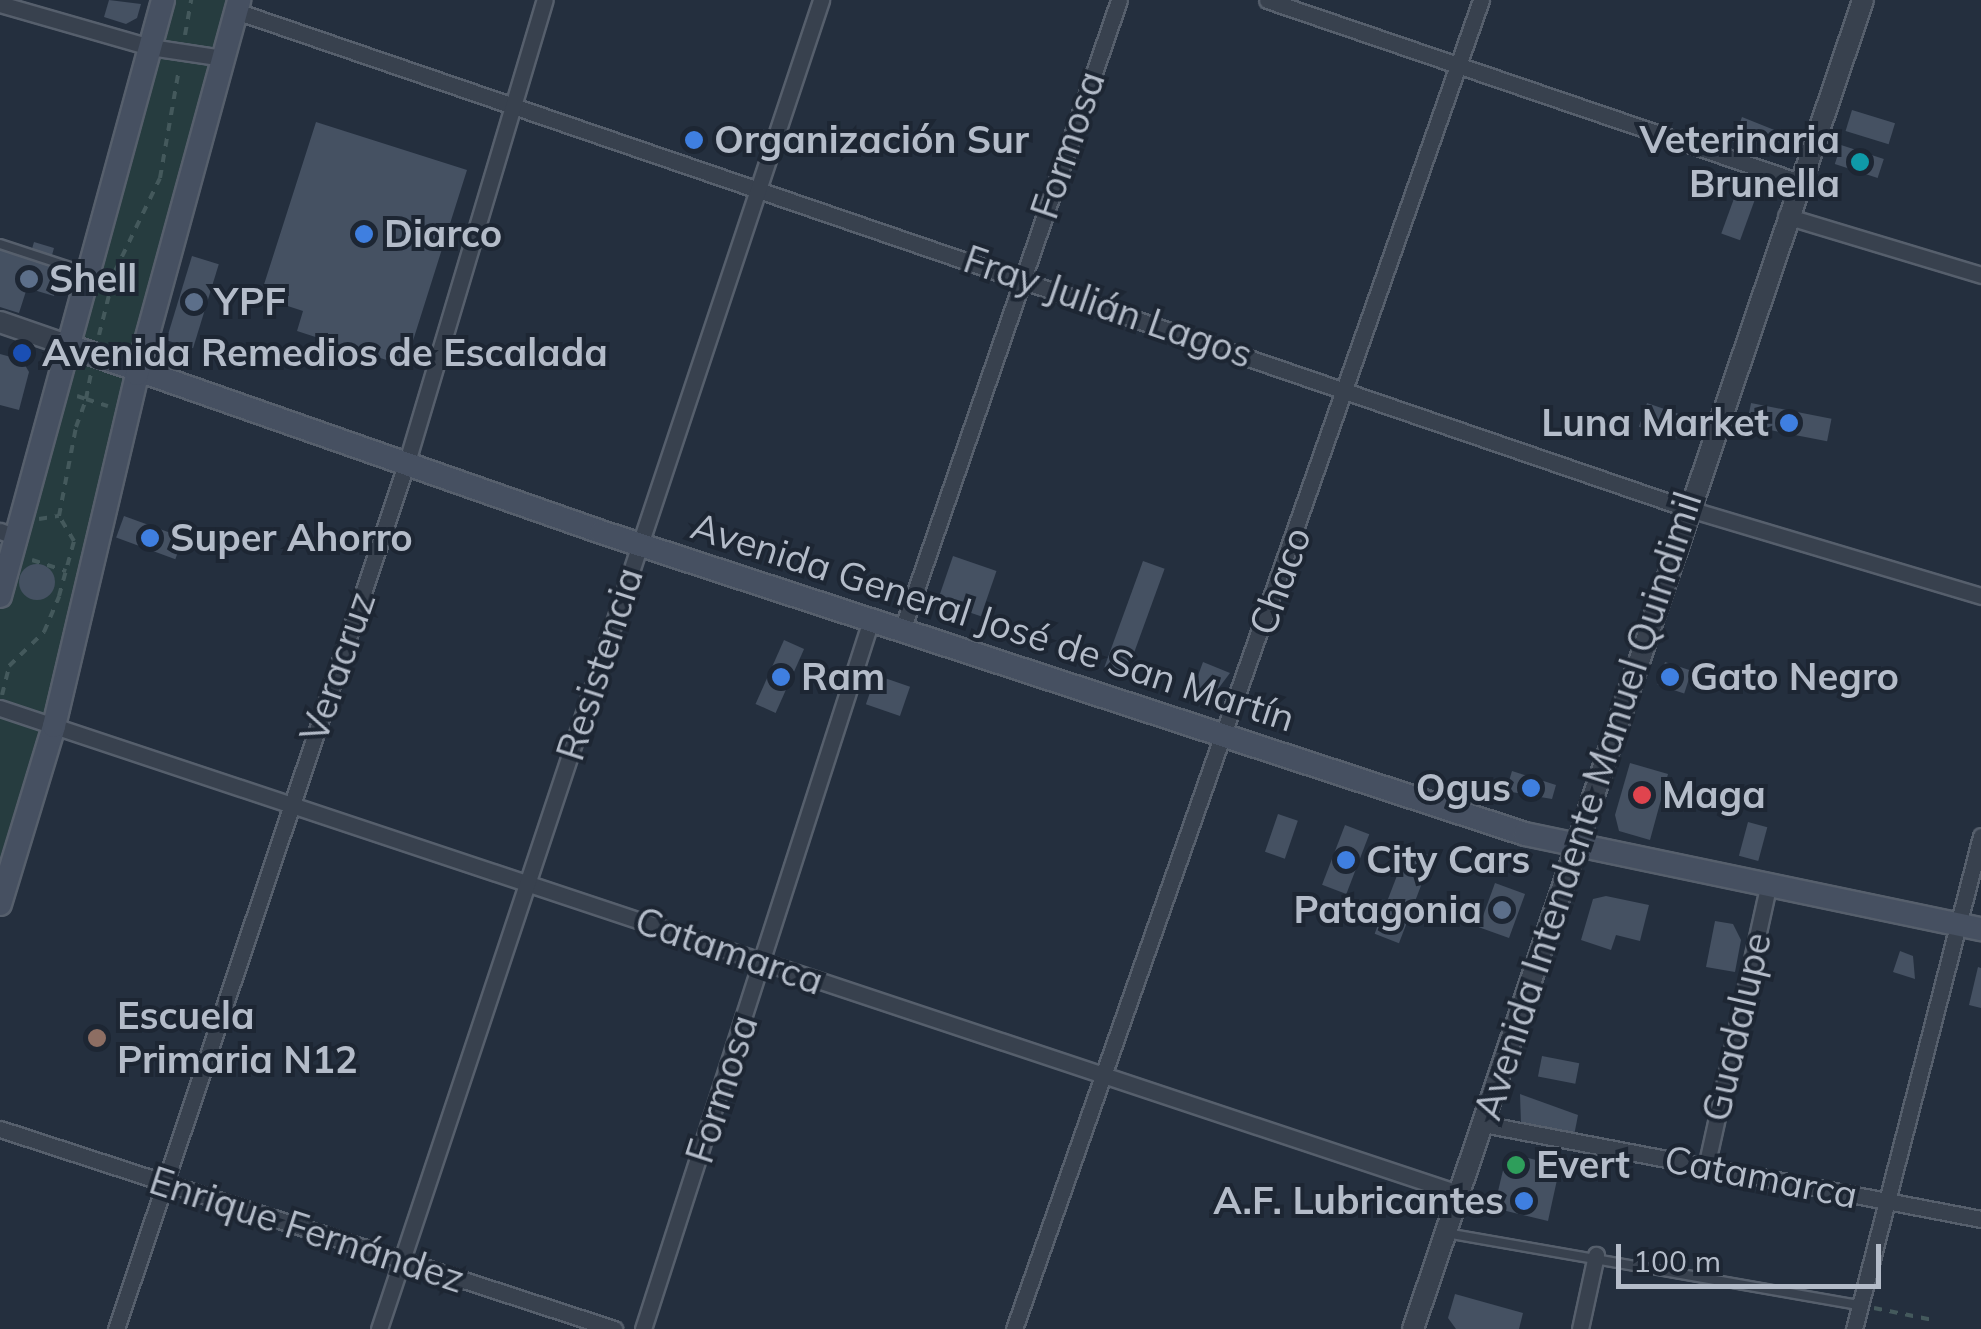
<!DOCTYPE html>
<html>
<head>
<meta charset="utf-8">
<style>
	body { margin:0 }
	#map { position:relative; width:1981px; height:1329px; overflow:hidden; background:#242f3e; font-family:Mulish,sans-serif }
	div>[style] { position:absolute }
	.green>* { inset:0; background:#263c3f }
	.building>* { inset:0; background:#455162; transform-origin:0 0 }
	.round { border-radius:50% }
	.path>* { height:4px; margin-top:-2px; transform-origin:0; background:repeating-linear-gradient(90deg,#44595c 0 8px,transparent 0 16px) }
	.roads { filter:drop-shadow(2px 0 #565f6c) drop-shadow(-2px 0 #565f6c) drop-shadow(0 2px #565f6c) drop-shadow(0 -2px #565f6c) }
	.service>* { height:8px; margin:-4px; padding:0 4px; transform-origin:4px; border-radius:4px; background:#38414e }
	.minor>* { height:15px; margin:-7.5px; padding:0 7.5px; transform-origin:7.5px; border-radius:7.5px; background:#38414e }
	.tertiary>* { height:20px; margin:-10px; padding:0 10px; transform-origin:10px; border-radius:10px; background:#38414e }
	.secondary>* { height:22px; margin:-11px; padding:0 11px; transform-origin:11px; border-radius:11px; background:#465061 }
	.dots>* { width:28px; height:28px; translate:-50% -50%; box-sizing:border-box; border:5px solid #1d2633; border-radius:50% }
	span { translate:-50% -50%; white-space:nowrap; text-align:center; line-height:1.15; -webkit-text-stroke:8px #1d2633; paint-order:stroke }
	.poi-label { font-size:38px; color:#b4bcc9; font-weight:700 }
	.left { translate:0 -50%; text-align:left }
	.right { translate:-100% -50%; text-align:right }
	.street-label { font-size:38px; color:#b4bcc9 }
	.scale { position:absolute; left:1616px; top:1244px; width:265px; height:45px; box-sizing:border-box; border:5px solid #b4bcc9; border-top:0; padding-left:12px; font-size:30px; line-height:35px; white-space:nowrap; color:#b4bcc9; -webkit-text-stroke:8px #1d2633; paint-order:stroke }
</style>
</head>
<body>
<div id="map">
	<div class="green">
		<div style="clip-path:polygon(163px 0,239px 0,0 904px,0 596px)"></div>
	</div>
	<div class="building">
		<div style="clip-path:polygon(109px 0,141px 4px,137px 18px,126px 24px,104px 17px)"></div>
		<div style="left:1852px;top:110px;width:45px;height:22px;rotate:17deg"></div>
		<div style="clip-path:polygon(1742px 117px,1782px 133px,1777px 146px,1762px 153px,1733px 142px)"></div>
		<div style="clip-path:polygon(316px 122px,467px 170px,405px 366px,297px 331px,303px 311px,260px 297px)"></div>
		<div style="left:1841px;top:145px;width:45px;height:20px;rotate:18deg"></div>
		<div style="left:1736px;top:193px;width:20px;height:43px;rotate:20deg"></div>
		<div style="clip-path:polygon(34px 242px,54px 248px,49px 266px,61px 270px,54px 296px,27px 288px,19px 313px,0 307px,0 250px,29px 259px)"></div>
		<div style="left:192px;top:256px;width:28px;height:88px;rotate:17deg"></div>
		<div style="clip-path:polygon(0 354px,22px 360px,29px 372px,19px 410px,0 405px)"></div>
		<div style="left:1647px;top:403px;width:39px;height:25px;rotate:19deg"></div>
		<div style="left:1751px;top:403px;width:82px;height:23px;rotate:11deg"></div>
		<div style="left:124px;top:516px;width:63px;height:23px;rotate:20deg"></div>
		<div style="left:953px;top:556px;width:46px;height:48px;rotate:19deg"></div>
		<div style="left:1143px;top:561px;width:23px;height:113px;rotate:20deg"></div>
		<div class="round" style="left:19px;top:564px;width:36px;height:36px"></div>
		<div style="left:784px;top:640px;width:22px;height:70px;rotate:24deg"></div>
		<div style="clip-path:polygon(1203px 662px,1230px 673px,1212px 697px,1193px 689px)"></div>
		<div style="left:1665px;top:662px;width:28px;height:24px;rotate:18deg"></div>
		<div style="left:876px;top:675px;width:36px;height:31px;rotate:19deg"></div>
		<div style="clip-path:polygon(1630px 763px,1668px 774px,1650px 840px,1619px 831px,1615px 815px)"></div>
		<div style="clip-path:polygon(1512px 771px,1556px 785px,1552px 799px,1506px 791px)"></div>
		<div style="left:1278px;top:814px;width:21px;height:40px;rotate:19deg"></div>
		<div style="left:1748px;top:822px;width:20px;height:35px;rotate:15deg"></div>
		<div style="left:1345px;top:825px;width:26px;height:64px;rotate:21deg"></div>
		<div style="left:1408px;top:847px;width:26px;height:93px;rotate:21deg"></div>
		<div style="left:1495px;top:883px;width:32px;height:47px;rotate:20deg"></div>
		<div style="clip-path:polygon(1606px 896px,1649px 905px,1640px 941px,1616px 935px,1611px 950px,1581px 940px,1593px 899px)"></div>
		<div style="clip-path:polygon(1715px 921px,1733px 924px,1741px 940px,1735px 972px,1706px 967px)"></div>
		<div style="clip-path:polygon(1900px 951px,1913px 956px,1915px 979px,1893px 972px)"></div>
		<div style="clip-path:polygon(1978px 967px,1981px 968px,1981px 1008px,1969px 1005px)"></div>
		<div style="left:1542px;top:1056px;width:38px;height:21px;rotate:11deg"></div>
		<div style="clip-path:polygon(1520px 1094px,1578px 1115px,1574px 1136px,1521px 1124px)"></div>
		<div style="clip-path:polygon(1516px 1155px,1560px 1166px,1548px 1221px,1494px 1208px,1505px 1162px)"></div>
		<div style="clip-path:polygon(1455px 1294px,1523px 1313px,1519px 1329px,1456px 1329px,1448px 1318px)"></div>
	</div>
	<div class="path">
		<div style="left:185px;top:35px;width:36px;rotate:-80deg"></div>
		<div style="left:99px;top:335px;width:66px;rotate:-76deg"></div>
		<div style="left:115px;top:271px;width:103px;rotate:-64.2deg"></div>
		<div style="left:160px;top:178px;width:111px;rotate:-80.1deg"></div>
		<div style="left:77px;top:396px;width:9px;rotate:18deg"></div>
		<div style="left:86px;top:399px;width:25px;rotate:-79deg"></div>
		<div style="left:39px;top:519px;width:20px;rotate:-9deg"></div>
		<div style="left:32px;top:560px;width:36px;rotate:18deg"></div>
		<div style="left:2px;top:695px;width:30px;rotate:-76deg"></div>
		<div style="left:9px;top:666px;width:49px;rotate:-44.2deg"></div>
		<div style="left:44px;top:632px;width:39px;rotate:-67deg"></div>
		<div style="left:59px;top:596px;width:57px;rotate:-74.7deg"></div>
		<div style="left:74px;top:541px;width:29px;rotate:-121deg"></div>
		<div style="left:59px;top:516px;width:91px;rotate:-79.2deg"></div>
		<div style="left:76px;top:427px;width:30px;rotate:-70deg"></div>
		<div style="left:86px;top:399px;width:23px;rotate:18deg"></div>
		<div style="left:1874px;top:1308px;width:60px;rotate:11.5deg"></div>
	</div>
	<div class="roads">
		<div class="service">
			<div style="left:0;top:244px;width:89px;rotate:18.2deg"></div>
			<div style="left:1446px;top:1233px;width:420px;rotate:9.9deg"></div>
		</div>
		<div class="minor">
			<div style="left:1267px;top:0;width:560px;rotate:18.86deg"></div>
			<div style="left:0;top:4px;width:156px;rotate:16deg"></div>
			<div style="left:150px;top:47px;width:75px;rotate:8.5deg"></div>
			<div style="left:236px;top:11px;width:1533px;rotate:18.92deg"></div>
			<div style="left:1686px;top:508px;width:308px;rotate:16.6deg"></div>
			<div style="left:1786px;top:216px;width:204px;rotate:16.8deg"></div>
			<div style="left:0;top:531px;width:15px;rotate:20deg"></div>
			<div style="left:902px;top:630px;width:666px;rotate:-70.99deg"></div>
			<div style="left:0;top:708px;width:1537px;rotate:18.4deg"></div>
			<div style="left:1483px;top:1124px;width:507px;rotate:10.8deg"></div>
			<div style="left:0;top:1129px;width:646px;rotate:18.04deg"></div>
			<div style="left:1706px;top:1167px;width:287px;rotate:-77.5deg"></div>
			<div style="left:116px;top:1329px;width:911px;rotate:-71.45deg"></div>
			<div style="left:406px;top:465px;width:485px;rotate:-73.4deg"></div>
			<div style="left:379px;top:1329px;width:1401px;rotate:-71.6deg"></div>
			<div style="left:643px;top:1329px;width:745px;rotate:-72.17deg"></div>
			<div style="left:1014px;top:1329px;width:1409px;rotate:-70.64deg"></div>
			<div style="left:1580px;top:1329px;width:76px;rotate:-77.8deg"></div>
			<div style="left:1854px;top:1329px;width:509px;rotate:-75.55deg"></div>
		</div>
		<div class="tertiary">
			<div style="left:0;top:322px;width:68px;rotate:19deg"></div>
			<div style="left:1413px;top:1329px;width:1403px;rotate:-71.29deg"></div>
		</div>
		<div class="secondary">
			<div style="left:64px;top:344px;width:569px;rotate:19.29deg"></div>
			<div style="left:601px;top:532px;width:972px;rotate:18.1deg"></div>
			<div style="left:1525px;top:834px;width:466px;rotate:11.8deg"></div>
			<div style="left:0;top:596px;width:618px;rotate:-74.7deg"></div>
			<div style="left:0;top:904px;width:186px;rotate:-73.1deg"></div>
			<div style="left:54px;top:726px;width:362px;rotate:-76.7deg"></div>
			<div style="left:137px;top:374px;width:388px;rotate:-74.7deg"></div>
		</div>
	</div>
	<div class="dots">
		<div style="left:694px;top:140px;background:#3f7fe0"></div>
		<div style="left:1860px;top:162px;background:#0f9aa8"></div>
		<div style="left:364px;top:234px;background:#3f7fe0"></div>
		<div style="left:29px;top:279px;background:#5c6f8a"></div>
		<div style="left:194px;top:302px;background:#5c6f8a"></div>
		<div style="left:22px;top:353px;background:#1a4fb4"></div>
		<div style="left:1789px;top:423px;background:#3f7fe0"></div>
		<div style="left:150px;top:538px;background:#3f7fe0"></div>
		<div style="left:781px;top:677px;background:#3f7fe0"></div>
		<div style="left:1670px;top:677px;background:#3f7fe0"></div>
		<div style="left:1531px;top:788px;background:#3f7fe0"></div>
		<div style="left:1642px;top:795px;background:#e0444e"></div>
		<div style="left:1346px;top:860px;background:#3f7fe0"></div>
		<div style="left:1502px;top:910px;background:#5c6f8a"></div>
		<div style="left:97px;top:1038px;background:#8d6e63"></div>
		<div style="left:1516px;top:1165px;background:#2e9e5b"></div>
		<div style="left:1524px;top:1201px;background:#3f7fe0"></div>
	</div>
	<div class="poi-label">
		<span class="left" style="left:714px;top:140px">Organización Sur</span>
		<span class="right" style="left:1840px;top:162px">Veterinaria<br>Brunella</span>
		<span class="left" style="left:384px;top:234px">Diarco</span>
		<span class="left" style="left:49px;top:279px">Shell</span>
		<span class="left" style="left:214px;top:302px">YPF</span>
		<span class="left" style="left:42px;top:353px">Avenida Remedios de Escalada</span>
		<span class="right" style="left:1769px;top:423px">Luna Market</span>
		<span class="left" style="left:170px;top:538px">Super Ahorro</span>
		<span class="left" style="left:801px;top:677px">Ram</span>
		<span class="left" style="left:1690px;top:677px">Gato Negro</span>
		<span class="right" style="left:1511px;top:788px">Ogus</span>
		<span class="left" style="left:1662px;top:795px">Maga</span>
		<span class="left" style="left:1366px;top:860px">City Cars</span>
		<span class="right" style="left:1482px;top:910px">Patagonia</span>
		<span class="left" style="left:117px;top:1038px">Escuela<br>Primaria N12</span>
		<span class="left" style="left:1536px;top:1165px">Evert</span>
		<span class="right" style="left:1504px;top:1201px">A.F. Lubricantes</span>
	</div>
	<div class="street-label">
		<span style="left:1068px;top:145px;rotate:-71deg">Formosa</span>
		<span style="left:1108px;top:307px;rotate:19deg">Fray Julián Lagos</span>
		<span style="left:1280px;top:581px;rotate:-70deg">Chaco</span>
		<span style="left:993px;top:622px;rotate:18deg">Avenida General José de San Martín</span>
		<span style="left:600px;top:664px;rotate:-72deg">Resistencia</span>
		<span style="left:338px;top:667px;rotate:-71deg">Veracruz</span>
		<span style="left:1588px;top:806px;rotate:-72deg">Avenida Intendente Manuel Quindimil</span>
		<span style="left:729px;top:951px;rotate:19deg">Catamarca</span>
		<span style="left:1737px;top:1027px;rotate:-77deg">Guadalupe</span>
		<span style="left:722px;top:1089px;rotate:-72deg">Formosa</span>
		<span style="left:1761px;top:1177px;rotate:11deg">Catamarca</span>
		<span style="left:307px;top:1230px;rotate:18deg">Enrique Fernández</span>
	</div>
	<div class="scale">100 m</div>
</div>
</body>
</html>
